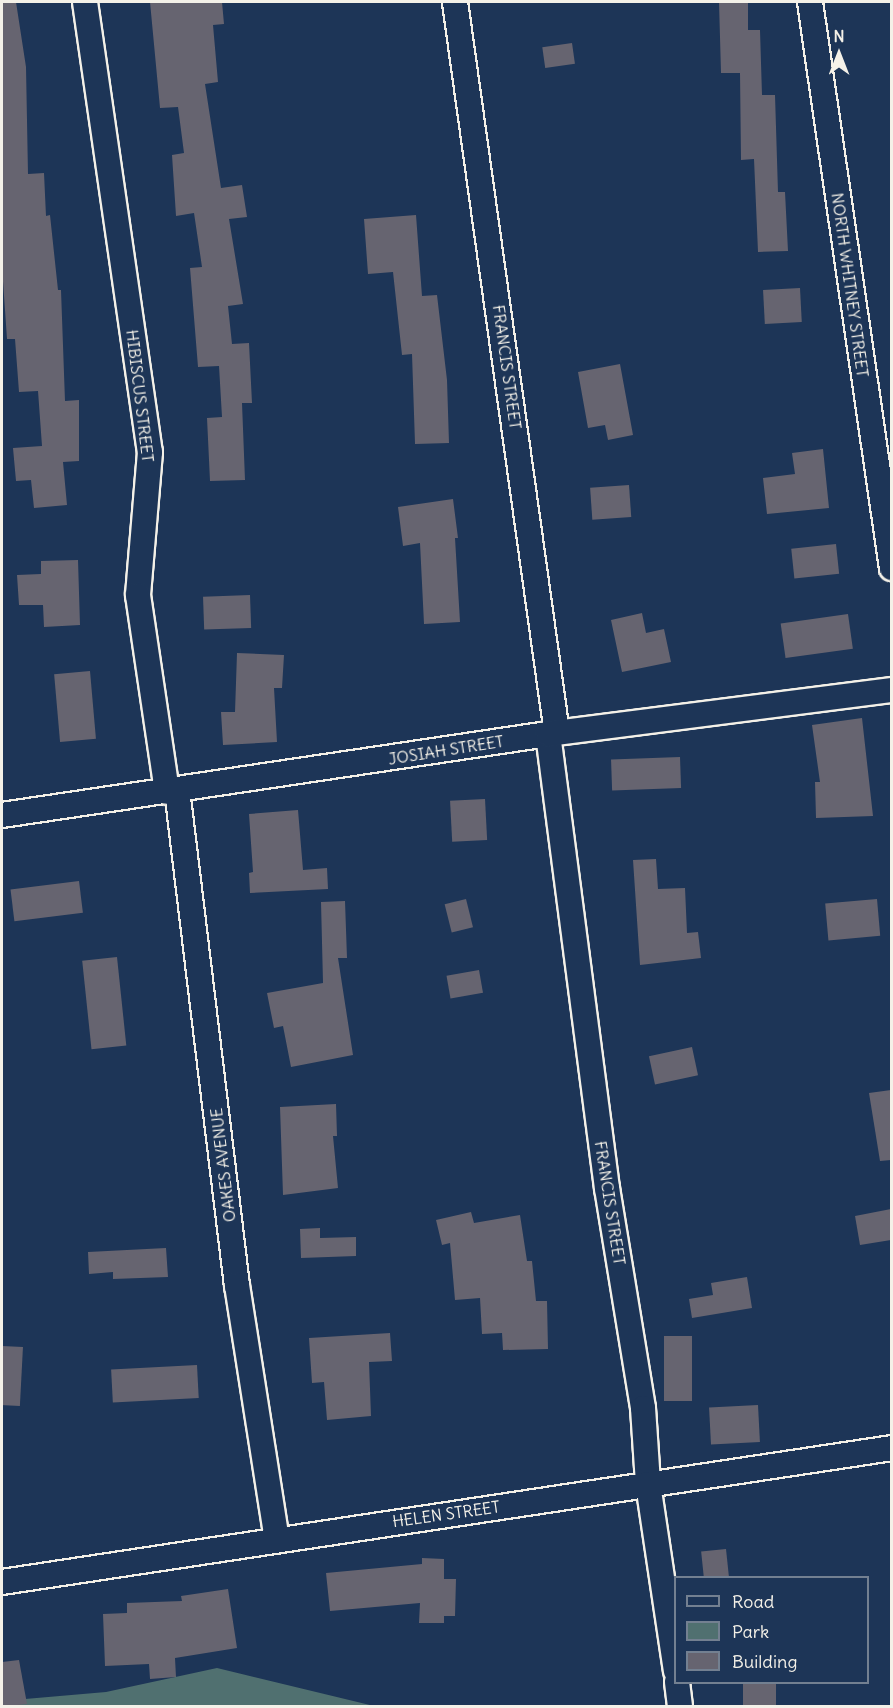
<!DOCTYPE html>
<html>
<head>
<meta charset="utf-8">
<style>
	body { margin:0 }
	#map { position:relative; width:893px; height:1708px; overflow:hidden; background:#1d3557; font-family:Delius,sans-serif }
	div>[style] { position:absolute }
	.green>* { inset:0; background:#507070 }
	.building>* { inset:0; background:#666470; transform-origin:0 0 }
	.roads { filter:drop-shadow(2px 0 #f4f1e8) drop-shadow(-2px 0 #f4f1e8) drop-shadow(0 2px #f4f1e8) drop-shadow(0 -2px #f4f1e8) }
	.minor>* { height:24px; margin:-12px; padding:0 12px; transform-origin:12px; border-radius:12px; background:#1d3557 }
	span { translate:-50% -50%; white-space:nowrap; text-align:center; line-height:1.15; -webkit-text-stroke:4.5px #1d3557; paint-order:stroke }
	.street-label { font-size:16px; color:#f4f1e8 }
	.frame { position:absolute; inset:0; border:3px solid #f4f1e8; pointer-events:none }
	.legend { position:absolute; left:674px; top:1576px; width:195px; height:108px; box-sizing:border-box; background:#1d3557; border:2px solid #738091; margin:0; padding:8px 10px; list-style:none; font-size:18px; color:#f4f1e8 }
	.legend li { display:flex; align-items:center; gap:12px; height:30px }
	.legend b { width:30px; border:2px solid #738091 }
	.north { position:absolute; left:809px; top:24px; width:60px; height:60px; -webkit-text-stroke:4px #1d3557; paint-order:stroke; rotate:0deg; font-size:16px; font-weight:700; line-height:24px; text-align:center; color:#f4f1e8 }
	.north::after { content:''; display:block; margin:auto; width:21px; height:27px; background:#f4f1e8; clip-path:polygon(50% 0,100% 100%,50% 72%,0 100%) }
</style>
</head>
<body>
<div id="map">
	<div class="green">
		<div style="clip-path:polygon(217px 1668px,374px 1706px,2px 1706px,2px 1701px,106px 1692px)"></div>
	</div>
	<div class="building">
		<div style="clip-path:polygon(2px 2px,16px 2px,26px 67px,28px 174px,44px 173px,46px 216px,50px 215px,58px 290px,61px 290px,65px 401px,79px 400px,79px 461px,63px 462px,67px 505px,34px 508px,31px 480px,16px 481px,13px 448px,42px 446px,38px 391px,19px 392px,15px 339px,7px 339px,2px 267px)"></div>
		<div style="clip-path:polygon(150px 2px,222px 2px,224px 24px,213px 25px,218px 82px,205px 84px,221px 188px,242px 185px,247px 217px,229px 219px,243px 304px,228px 306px,232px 344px,249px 343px,252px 403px,242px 403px,245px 480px,210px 481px,207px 418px,222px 417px,219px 366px,198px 367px,190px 268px,202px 267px,194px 213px,176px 216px,172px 155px,184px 153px,178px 107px,160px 108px)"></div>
		<div style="clip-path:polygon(719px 2px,748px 2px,748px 30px,760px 30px,762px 95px,775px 95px,778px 192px,785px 192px,788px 251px,758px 252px,754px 159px,741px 160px,740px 73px,721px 73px)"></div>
		<div style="left:572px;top:43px;width:21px;height:30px;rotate:82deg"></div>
		<div style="clip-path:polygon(416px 215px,422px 296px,437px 295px,447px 380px,449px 443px,415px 444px,412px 354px,402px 355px,393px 272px,368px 274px,364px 219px)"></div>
		<div style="left:800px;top:288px;width:34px;height:37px;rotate:87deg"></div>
		<div style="clip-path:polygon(620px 364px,633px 435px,608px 440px,605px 425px,588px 428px,578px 372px)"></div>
		<div style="clip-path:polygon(823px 449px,829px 508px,767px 514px,763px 478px,795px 474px,792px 453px)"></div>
		<div style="left:629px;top:485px;width:32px;height:39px;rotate:86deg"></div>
		<div style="clip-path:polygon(453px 499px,458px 538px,455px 538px,460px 622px,424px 624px,420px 543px,403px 546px,398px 507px)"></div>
		<div style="left:836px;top:544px;width:30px;height:45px;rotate:84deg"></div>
		<div style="clip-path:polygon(78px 560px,80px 625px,44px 627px,43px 605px,19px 605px,17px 575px,41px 574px,41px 561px)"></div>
		<div style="left:250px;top:595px;width:33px;height:47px;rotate:88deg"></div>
		<div style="clip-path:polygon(642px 613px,646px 633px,664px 629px,671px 662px,622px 672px,611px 620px)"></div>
		<div style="left:848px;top:614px;width:35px;height:68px;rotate:82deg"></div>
		<div style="clip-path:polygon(237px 653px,284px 655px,282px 688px,274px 688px,277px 742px,223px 745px,221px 712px,235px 712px)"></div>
		<div style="left:90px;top:671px;width:68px;height:36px;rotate:85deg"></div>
		<div style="clip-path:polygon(862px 718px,873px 816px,816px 818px,815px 782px,820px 782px,812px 725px)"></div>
		<div style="left:680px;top:757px;width:31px;height:69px;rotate:88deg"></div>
		<div style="left:485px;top:799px;width:41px;height:35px;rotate:87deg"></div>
		<div style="clip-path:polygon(298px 810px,303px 870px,327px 868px,328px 889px,250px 893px,249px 873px,253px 872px,249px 814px)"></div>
		<div style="clip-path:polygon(656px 859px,658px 889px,685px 888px,687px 933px,698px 932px,701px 958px,640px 965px,633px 860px)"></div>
		<div style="left:79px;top:881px;width:32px;height:69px;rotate:83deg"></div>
		<div style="left:466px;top:899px;width:29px;height:22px;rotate:76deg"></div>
		<div style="left:877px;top:899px;width:37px;height:52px;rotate:85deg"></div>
		<div style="clip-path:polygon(345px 901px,347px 958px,338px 958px,353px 1055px,291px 1067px,283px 1026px,274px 1028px,267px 993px,323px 983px,321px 902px)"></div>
		<div style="left:117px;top:957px;width:89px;height:35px;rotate:84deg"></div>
		<div style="left:479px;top:970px;width:23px;height:33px;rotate:80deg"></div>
		<div style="left:692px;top:1047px;width:29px;height:44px;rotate:78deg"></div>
		<div style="clip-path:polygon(891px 1090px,891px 1160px,880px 1161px,869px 1093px)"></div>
		<div style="clip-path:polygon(336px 1104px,337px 1136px,333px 1136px,338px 1188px,283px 1195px,280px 1107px)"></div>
		<div style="clip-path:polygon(891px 1209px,891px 1240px,860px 1245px,855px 1216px)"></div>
		<div style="clip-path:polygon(471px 1212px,474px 1223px,520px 1215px,527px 1261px,532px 1261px,536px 1301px,547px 1301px,548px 1349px,503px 1350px,502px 1333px,482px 1334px,480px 1298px,455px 1300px,450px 1243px,442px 1245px,436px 1220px)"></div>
		<div style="clip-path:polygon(320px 1228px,320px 1238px,356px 1237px,356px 1256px,301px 1258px,300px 1229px)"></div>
		<div style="clip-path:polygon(166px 1248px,168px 1277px,113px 1279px,113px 1272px,89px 1274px,88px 1252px)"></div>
		<div style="clip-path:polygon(747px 1277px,752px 1308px,692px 1318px,689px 1299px,713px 1295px,711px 1283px)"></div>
		<div style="clip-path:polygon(390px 1333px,392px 1361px,369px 1362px,371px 1416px,327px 1420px,324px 1382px,312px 1383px,309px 1338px)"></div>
		<div style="left:664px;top:1336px;width:28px;height:65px"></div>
		<div style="left:2px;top:1346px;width:21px;height:59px;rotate:3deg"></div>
		<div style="left:197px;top:1365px;width:33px;height:86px;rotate:87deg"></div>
		<div style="left:758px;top:1405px;width:37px;height:49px;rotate:87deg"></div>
		<div style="left:726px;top:1549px;width:29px;height:25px;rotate:84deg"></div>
		<div style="clip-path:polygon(422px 1558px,444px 1559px,444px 1579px,456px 1579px,455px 1616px,444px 1616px,444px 1623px,419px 1623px,420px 1603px,330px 1611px,326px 1573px,422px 1564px)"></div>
		<div style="clip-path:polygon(228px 1589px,237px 1648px,175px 1658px,176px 1677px,150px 1679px,149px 1664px,105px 1666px,103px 1614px,127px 1613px,127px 1603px,182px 1601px,181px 1596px)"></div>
		<div style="clip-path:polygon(19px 1660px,27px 1704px,2px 1707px,2px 1662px)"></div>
		<div style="left:743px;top:1683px;width:33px;height:24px"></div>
	</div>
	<div class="roads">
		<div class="minor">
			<div style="left:85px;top:2px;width:455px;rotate:81.8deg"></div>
			<div style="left:150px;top:452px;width:144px;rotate:94.8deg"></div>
			<div style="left:138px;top:595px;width:199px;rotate:81.6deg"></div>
			<div style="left:455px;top:2px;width:738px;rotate:82.06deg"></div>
			<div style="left:810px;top:2px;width:572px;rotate:81.76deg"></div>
			<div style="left:548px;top:734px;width:458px;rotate:82.6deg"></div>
			<div style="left:607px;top:1188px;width:223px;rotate:80.7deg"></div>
			<div style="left:643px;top:1408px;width:76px;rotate:86.2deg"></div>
			<div style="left:648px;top:1484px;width:189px;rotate:81.5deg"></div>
			<div style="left:177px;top:790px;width:499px;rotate:83.1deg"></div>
			<div style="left:237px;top:1285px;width:257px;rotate:81.1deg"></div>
			<div style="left:2px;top:815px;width:552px;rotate:-8.44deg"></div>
			<div style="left:548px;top:734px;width:347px;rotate:-7.3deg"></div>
			<div style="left:2px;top:1582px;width:900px;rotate:-8.56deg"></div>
			<div style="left:677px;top:1682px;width:24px;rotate:83deg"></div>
		</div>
	</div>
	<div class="street-label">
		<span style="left:850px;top:285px;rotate:82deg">NORTH WHITNEY STREET</span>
		<span style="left:507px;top:367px;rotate:82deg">FRANCIS STREET</span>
		<span style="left:140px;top:396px;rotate:83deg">HIBISCUS STREET</span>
		<span style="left:446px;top:750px;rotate:-9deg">JOSIAH STREET</span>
		<span style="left:223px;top:1165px;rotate:-97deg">OAKES AVENUE</span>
		<span style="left:610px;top:1203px;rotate:81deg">FRANCIS STREET</span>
		<span style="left:446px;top:1514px;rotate:-8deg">HELEN STREET</span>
	</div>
	<div class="frame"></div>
	<ul class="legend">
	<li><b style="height:8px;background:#1d3557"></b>Road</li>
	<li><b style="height:16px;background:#507070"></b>Park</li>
	<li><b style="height:16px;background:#666470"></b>Building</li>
	</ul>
	<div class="north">N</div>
</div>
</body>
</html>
